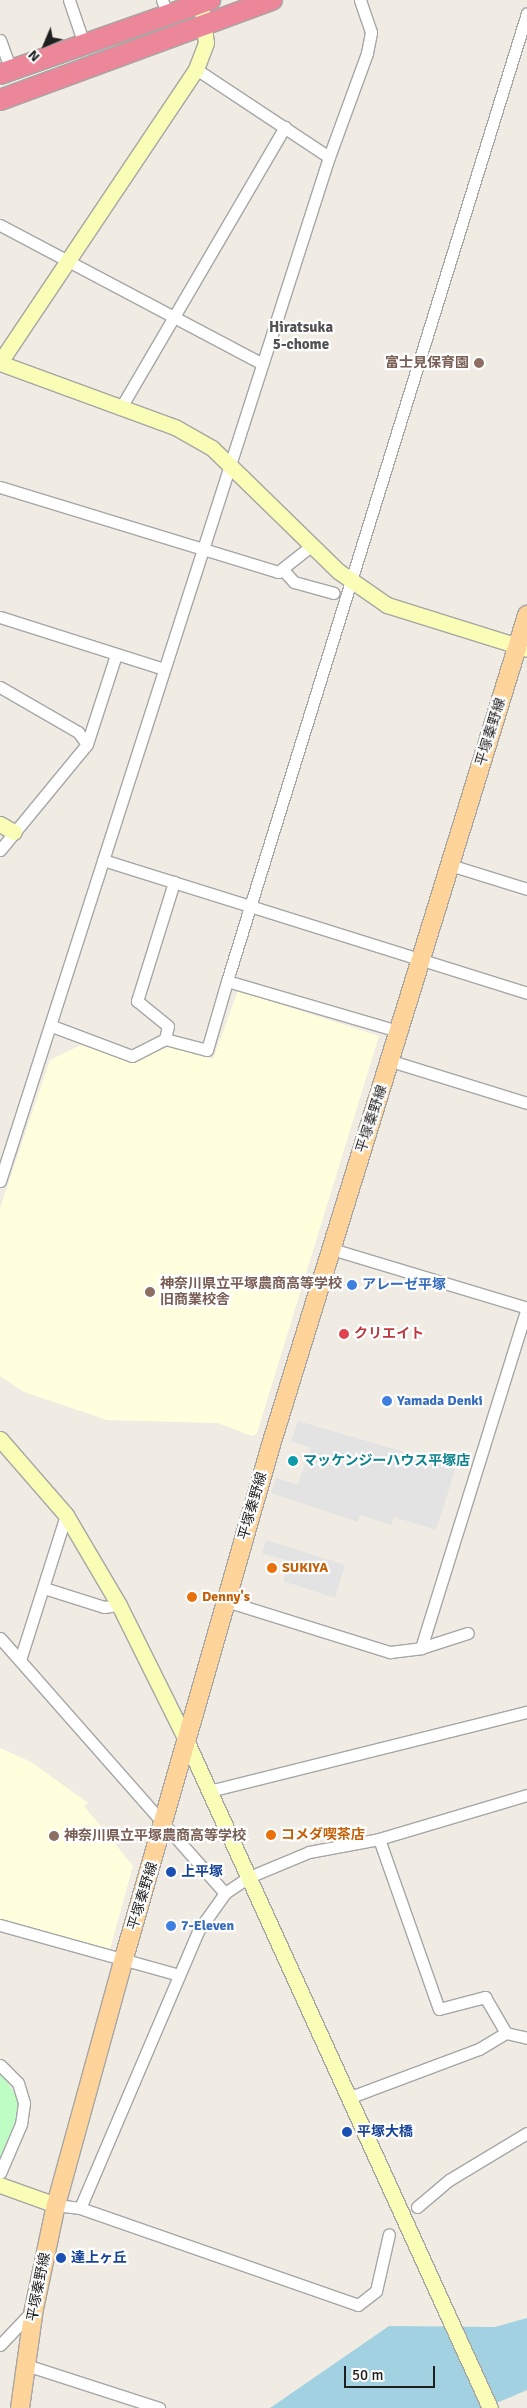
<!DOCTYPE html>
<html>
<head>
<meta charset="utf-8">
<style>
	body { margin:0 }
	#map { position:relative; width:527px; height:2408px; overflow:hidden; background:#f0ece4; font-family:Signika,"Noto Sans JP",sans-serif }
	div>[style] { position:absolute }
	.education>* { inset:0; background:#ffffde }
	.park>* { inset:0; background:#befdc4 }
	.parking>* { inset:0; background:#e3e3e3 }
	.water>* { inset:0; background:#a2d2e1 }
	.roads { filter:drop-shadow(1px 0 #a6a6a6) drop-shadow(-1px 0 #a6a6a6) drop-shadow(0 1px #a6a6a6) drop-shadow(0 -1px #a6a6a6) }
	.street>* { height:11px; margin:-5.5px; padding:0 5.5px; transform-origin:5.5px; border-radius:5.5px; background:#fff }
	.secondary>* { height:15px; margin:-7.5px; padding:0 7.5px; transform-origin:7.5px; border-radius:7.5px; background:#f9fdb5 }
	.primary>* { height:18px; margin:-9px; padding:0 9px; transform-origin:9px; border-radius:9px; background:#ffd49a }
	.highway>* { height:20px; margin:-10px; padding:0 10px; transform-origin:10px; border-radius:10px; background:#ec8799 }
	.dots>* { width:14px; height:14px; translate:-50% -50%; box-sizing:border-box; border:2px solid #fff; border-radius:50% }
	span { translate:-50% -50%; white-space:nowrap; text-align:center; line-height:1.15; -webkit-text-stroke:4.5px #fff; paint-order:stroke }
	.education-label { font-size:14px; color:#785e54; font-weight:700 }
	.right { translate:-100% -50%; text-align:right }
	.left { translate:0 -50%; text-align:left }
	.street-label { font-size:14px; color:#1f1f1f }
	.shop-label { font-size:14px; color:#366cbe; font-weight:700 }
	.health-label { font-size:14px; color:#be3a42; font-weight:700 }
	.culture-label { font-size:14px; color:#0d838f; font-weight:700 }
	.food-label { font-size:14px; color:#c56008; font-weight:700 }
	.transit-label { font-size:14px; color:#164399; font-weight:700 }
	.neighbourhood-label { font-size:15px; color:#525252; font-weight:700 }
	.north { position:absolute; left:20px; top:20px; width:50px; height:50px; -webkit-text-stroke:4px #fff; paint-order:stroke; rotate:225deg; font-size:14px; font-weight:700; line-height:20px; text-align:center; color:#1f1f1f }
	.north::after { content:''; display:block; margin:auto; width:18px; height:22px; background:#1f1f1f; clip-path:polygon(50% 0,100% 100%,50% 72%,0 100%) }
	.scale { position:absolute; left:344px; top:2366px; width:91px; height:22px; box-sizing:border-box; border:2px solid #1f1f1f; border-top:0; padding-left:6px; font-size:15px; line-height:18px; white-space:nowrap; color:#1f1f1f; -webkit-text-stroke:4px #fff; paint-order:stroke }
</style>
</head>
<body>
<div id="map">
	<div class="education">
		<div style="clip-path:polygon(238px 991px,379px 1036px,257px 1433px,252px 1436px,218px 1423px,107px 1420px,24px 1392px,0 1376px,0 1208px,50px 1060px,81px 1045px,133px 1063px,170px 1046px,213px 1059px)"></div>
		<div style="clip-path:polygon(0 1748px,31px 1762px,88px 1803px,84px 1806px,133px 1866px,110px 1949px,0 1920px)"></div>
	</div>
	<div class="park">
		<div style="clip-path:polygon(0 2072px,18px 2098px,20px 2110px,0 2158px)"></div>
	</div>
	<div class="parking">
		<div style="clip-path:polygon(298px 1421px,456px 1467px,436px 1530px,394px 1517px,391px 1525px,360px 1515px,358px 1522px,271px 1493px,276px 1478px,298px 1485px,302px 1471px,311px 1473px,303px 1470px,311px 1448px,291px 1441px)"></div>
		<div style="clip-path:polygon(266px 1540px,345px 1565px,335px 1598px,283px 1581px,289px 1561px,262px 1553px)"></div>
	</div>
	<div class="water">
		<div style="clip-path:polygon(527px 2318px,527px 2390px,485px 2408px,270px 2408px,389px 2326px,495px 2327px)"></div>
	</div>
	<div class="roads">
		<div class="street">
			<div style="left:69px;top:0;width:46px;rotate:71.2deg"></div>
			<div style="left:162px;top:0;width:16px;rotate:68deg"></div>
			<div style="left:0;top:40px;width:32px;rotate:70deg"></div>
			<div style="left:196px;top:69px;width:159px;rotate:33.5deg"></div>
			<div style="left:0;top:225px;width:297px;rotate:27.9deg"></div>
			<div style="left:120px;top:409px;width:327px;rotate:-59.7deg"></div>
			<div style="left:0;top:487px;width:291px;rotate:17deg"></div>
			<div style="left:278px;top:572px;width:42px;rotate:-38.2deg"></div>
			<div style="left:284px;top:571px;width:15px;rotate:48deg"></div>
			<div style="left:294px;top:582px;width:41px;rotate:15.4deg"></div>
			<div style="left:0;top:617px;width:172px;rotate:17.6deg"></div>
			<div style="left:0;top:687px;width:90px;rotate:30deg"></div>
			<div style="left:78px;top:732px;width:15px;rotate:53deg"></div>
			<div style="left:0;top:850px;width:137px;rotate:-50.6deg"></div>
			<div style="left:87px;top:744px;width:94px;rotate:-72deg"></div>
			<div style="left:103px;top:860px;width:444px;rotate:17.4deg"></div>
			<div style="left:450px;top:865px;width:81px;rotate:17.3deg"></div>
			<div style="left:227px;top:981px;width:1013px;rotate:-72.78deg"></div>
			<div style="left:52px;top:1026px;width:85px;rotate:20.6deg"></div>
			<div style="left:132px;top:1056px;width:37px;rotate:-27deg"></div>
			<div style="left:165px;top:1039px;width:43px;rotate:14.7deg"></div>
			<div style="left:207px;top:1050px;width:72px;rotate:-73.8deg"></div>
			<div style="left:227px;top:981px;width:178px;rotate:16.3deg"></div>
			<div style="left:165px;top:1039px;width:13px;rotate:-77deg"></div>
			<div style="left:168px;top:1026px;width:40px;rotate:-141deg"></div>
			<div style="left:137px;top:1001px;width:125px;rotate:-72.7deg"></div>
			<div style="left:391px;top:1061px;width:142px;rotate:17.2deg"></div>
			<div style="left:0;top:1181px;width:1076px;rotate:-72.19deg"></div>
			<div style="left:329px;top:157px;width:111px;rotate:-69.9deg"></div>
			<div style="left:367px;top:53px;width:21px;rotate:-79deg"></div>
			<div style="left:371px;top:32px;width:34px;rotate:-109deg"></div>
			<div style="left:332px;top:1249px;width:204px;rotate:16.8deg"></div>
			<div style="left:44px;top:1588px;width:63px;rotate:17.6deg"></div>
			<div style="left:104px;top:1607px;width:15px;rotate:-8deg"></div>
			<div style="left:226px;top:1601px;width:172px;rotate:17.3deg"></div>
			<div style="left:390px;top:1652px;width:31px;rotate:-7deg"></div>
			<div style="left:421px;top:1648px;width:49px;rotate:-17.7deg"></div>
			<div style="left:0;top:1638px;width:340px;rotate:48.6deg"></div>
			<div style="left:421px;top:1648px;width:356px;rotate:-72.7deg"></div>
			<div style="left:20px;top:1660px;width:152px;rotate:-72.4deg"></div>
			<div style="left:209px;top:1791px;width:328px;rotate:-14deg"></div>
			<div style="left:379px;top:1839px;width:180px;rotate:70.6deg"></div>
			<div style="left:439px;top:2009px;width:48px;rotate:-14.6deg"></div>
			<div style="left:485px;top:1997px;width:42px;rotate:59.7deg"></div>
			<div style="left:506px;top:2033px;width:22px;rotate:13deg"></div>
			<div style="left:0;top:1925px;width:186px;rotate:15.6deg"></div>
			<div style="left:0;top:2065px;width:25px;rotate:45deg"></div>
			<div style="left:18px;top:2083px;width:21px;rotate:73deg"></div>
			<div style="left:24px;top:2103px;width:21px;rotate:98deg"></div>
			<div style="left:21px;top:2124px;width:53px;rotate:113.2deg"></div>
			<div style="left:348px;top:2098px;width:140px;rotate:-20.5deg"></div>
			<div style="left:479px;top:2049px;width:31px;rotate:-31deg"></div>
			<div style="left:56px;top:2205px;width:24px;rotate:7deg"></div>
			<div style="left:80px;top:2208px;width:301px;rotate:-66.9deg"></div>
			<div style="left:198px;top:1931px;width:47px;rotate:-54.6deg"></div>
			<div style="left:225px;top:1893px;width:29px;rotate:-34deg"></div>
			<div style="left:249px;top:1877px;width:65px;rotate:-22.6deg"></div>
			<div style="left:309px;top:1852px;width:71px;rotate:-10.5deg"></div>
			<div style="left:379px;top:1839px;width:154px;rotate:-16.6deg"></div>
			<div style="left:417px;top:2207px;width:42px;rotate:-40.2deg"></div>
			<div style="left:449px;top:2180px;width:91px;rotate:-31.1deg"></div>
			<div style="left:80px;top:2208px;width:294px;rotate:19.2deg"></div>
			<div style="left:358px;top:2305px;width:23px;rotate:-38deg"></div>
			<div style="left:376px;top:2291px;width:58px;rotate:-77.2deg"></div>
			<div style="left:0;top:2345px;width:50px;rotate:-46.6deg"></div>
			<div style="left:26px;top:2365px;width:140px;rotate:17.9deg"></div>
		</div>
		<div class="secondary">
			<div style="left:0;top:362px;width:353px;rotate:-56.2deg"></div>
			<div style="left:196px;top:69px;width:28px;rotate:-69deg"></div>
			<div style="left:206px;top:43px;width:40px;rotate:-97.1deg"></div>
			<div style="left:0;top:363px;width:186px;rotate:20.1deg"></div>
			<div style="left:175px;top:427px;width:43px;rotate:29.6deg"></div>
			<div style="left:212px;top:448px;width:176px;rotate:44.3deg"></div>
			<div style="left:338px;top:571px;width:60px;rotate:34.8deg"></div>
			<div style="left:387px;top:605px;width:147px;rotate:17.4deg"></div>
			<div style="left:0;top:824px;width:16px;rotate:30deg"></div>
			<div style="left:0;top:1439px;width:101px;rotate:49deg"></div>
			<div style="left:66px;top:1515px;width:104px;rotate:59.5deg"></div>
			<div style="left:119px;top:1605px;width:151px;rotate:63.6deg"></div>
			<div style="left:186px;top:1740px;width:734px;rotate:65.53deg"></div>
			<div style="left:0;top:2185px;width:59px;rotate:19.7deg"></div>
		</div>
		<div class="primary">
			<div style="left:20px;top:2408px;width:100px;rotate:-82deg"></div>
			<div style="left:34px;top:2309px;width:106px;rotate:-78.1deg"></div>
			<div style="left:56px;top:2205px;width:256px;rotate:-74.6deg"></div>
			<div style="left:124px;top:1958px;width:530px;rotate:-74.02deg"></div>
			<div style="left:270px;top:1448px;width:872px;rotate:-72.85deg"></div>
		</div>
		<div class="highway">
			<div style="left:0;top:74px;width:223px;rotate:-19.4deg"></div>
			<div style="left:0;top:100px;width:290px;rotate:-20.2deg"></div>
		</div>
	</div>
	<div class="dots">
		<div style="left:479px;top:363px;background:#8d6e63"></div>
		<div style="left:352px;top:1285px;background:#3f7fe0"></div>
		<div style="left:150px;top:1292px;background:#8d6e63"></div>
		<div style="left:344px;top:1334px;background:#e0444e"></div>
		<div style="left:387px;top:1401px;background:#3f7fe0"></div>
		<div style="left:293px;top:1461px;background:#0f9aa8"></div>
		<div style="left:272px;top:1568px;background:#e8710a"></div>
		<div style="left:192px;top:1597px;background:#e8710a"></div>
		<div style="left:271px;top:1835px;background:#e8710a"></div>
		<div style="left:54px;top:1836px;background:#8d6e63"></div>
		<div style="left:171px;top:1872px;background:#1a4fb4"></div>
		<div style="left:171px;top:1926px;background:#3f7fe0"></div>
		<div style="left:347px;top:2132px;background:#1a4fb4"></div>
		<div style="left:61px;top:2258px;background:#1a4fb4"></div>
	</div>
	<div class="education-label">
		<span class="right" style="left:469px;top:363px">富士見保育園</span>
		<span class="left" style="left:160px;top:1292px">神奈川県立平塚農商高等学校<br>旧商業校舎</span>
		<span class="left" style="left:64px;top:1836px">神奈川県立平塚農商高等学校</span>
	</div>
	<div class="street-label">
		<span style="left:491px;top:732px;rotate:-73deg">平塚秦野線</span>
		<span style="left:372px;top:1119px;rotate:-72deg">平塚秦野線</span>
		<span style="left:253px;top:1506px;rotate:-74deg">平塚秦野線</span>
		<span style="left:143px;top:1896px;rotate:-73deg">平塚秦野線</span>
		<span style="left:39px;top:2287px;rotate:-79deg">平塚秦野線</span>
	</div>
	<div class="shop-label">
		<span class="left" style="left:362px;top:1285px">アレーゼ平塚</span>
		<span class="left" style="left:397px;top:1401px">Yamada Denki</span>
		<span class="left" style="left:181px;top:1926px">7-Eleven</span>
	</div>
	<div class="health-label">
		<span class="left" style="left:354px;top:1334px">クリエイト</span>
	</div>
	<div class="culture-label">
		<span class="left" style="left:303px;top:1461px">マッケンジーハウス平塚店</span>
	</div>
	<div class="food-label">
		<span class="left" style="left:282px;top:1568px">SUKIYA</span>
		<span class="left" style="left:202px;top:1597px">Denny's</span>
		<span class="left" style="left:281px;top:1835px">コメダ喫茶店</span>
	</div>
	<div class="transit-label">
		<span class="left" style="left:181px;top:1872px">上平塚</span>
		<span class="left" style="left:357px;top:2132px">平塚大橋</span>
		<span class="left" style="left:71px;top:2258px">達上ヶ丘</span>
	</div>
	<div class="neighbourhood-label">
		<span style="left:301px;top:336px">Hiratsuka<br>5-chome</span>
	</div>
	<div class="north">N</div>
	<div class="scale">50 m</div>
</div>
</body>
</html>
